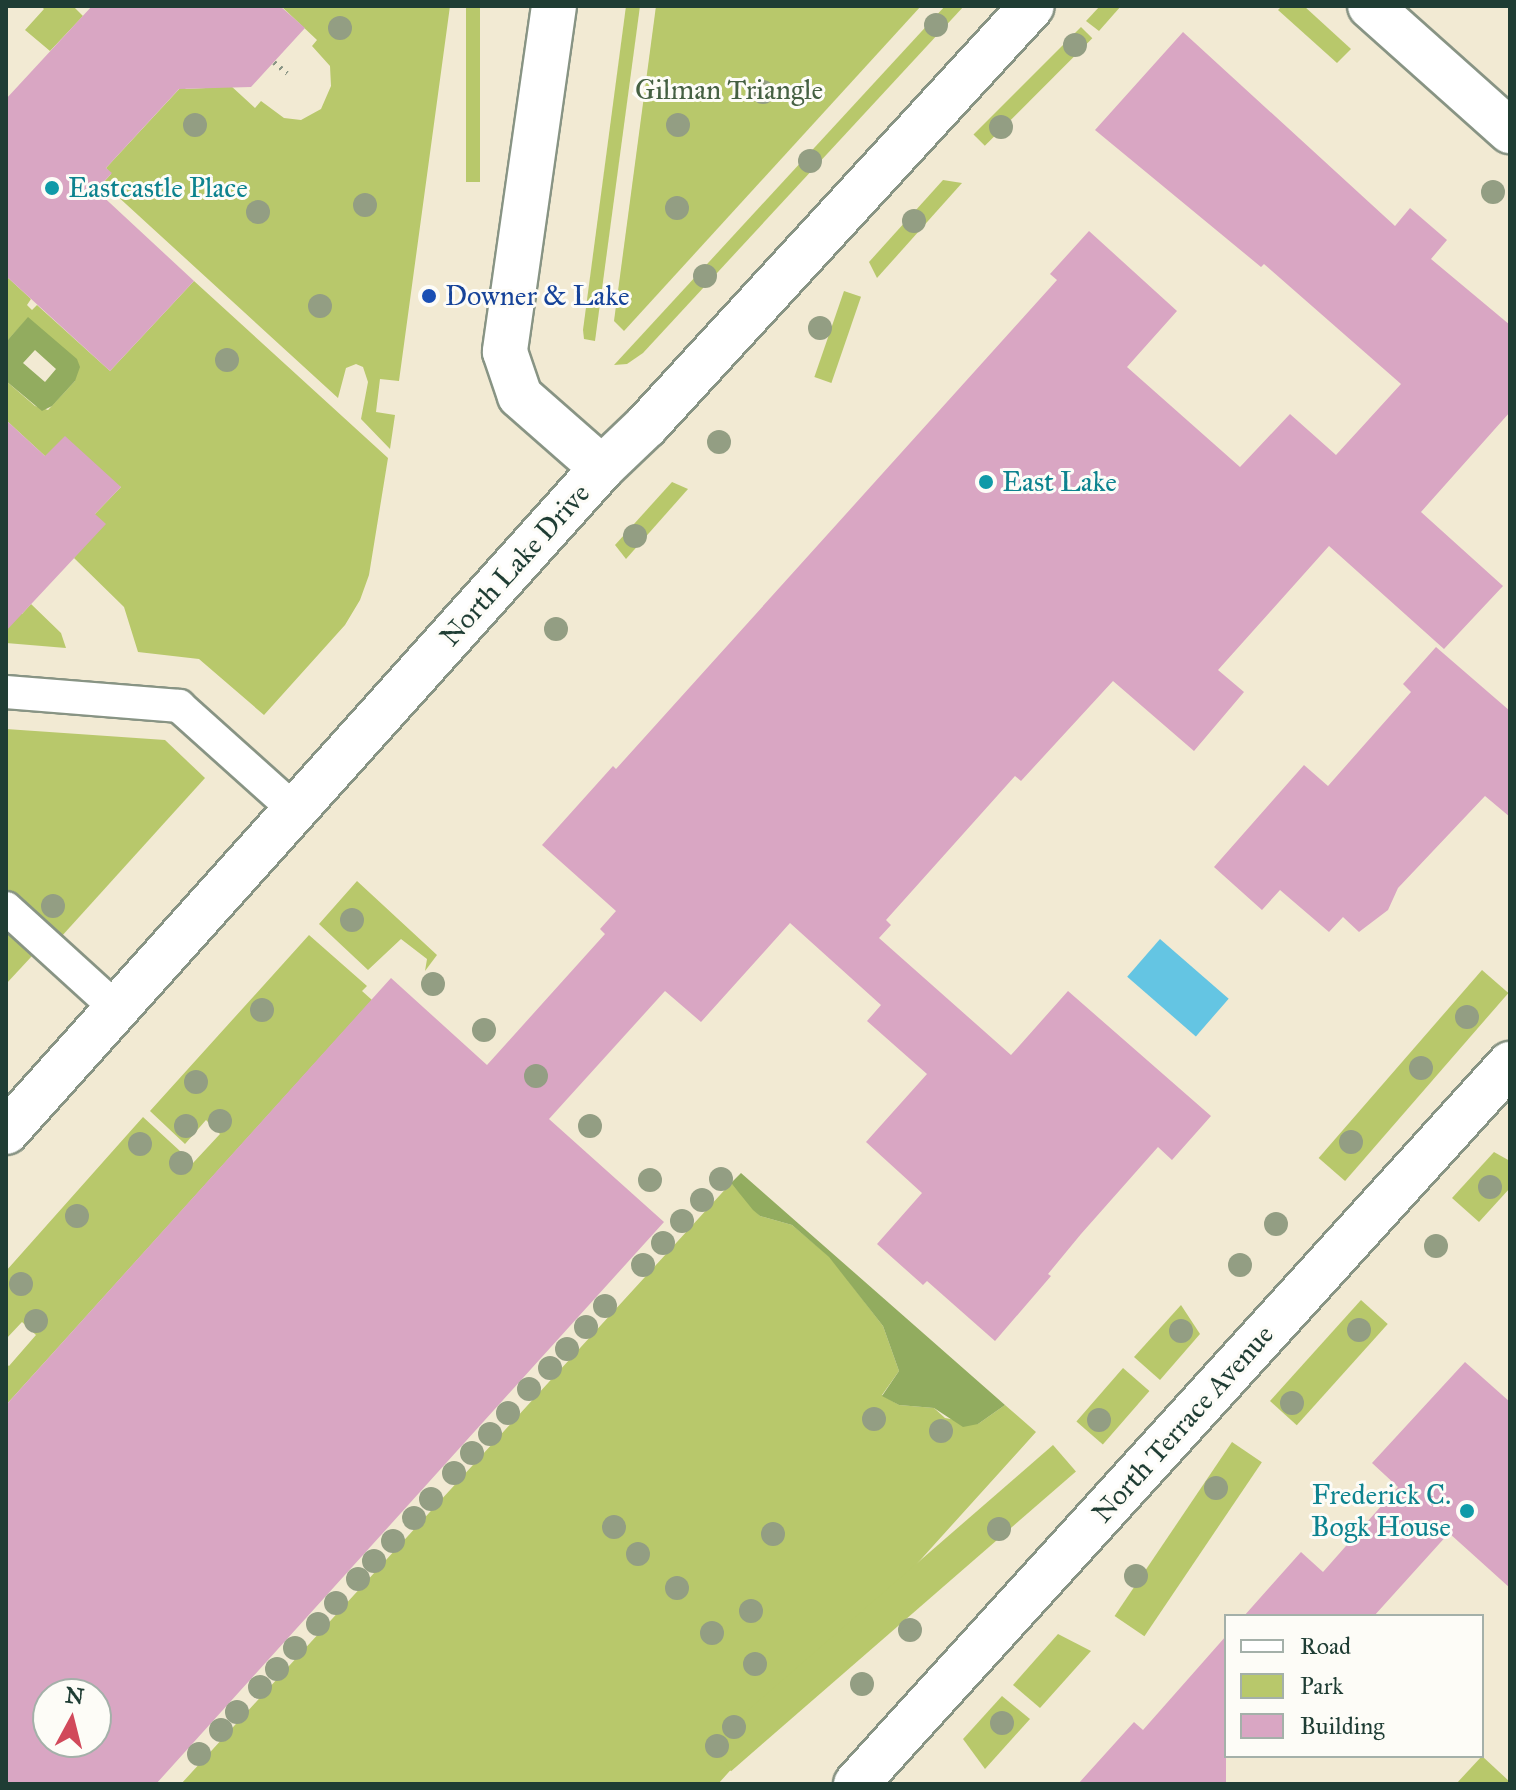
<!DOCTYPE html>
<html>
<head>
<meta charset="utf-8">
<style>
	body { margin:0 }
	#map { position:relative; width:1516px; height:1790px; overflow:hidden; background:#f2ead3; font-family:"IM FELL Great Primer",serif }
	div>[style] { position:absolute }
	.green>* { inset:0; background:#b8c86b; transform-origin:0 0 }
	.forest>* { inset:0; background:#92ac5f }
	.water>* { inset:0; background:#64c5e3; transform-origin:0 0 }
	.building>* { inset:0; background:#d9a6c3 }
	.path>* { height:5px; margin-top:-2.5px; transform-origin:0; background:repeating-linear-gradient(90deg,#889484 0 2px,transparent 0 8px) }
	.roads { filter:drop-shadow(2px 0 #889484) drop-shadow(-2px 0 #889484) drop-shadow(0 2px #889484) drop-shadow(0 -2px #889484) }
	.lane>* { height:32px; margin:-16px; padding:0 16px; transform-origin:16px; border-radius:16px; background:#fff }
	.street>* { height:44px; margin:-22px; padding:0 22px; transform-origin:22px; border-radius:22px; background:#fff }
	.secondary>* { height:44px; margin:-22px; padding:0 22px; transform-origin:22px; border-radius:22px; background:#fff }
	.trees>* { width:24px; height:24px; margin:-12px; border-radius:50%; background:#939e83 }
	.dots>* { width:22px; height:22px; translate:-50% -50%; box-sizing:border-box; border:4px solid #fdfcf7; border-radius:50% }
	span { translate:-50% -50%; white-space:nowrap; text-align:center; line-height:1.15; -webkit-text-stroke:6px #fdfcf7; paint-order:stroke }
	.park-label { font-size:28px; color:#456042 }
	.culture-label { font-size:28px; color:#0d838f }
	.left { translate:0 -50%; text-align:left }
	.right { translate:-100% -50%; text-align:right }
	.transit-label { font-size:28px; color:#164399 }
	.street-label { font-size:28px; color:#1f3d34 }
	.frame { position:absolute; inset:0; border:8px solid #1f3d34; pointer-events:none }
	.legend { position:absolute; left:1224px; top:1614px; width:260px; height:144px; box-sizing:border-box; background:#fdfcf7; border:2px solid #a4b0a9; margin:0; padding:10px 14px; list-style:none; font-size:24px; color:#1f3d34 }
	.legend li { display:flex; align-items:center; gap:16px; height:40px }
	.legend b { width:40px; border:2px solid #a4b0a9 }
	.north { position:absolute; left:32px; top:1678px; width:80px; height:80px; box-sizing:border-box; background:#fdfcf7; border:2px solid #a4b0a9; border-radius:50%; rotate:7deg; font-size:22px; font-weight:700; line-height:32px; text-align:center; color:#1f3d34 }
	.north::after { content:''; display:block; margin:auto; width:28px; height:36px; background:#d1495b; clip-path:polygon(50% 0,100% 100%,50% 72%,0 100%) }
</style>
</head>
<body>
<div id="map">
	<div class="green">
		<div style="clip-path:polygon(41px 6px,73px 6px,83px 16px,50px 51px,25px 30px,44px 9px)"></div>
		<div style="clip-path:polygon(281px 6px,450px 6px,399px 381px,380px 379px,376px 412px,395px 415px,390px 449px,361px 419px,368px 382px,363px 367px,356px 364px,346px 368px,338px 398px,103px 183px,111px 174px,106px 168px,182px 86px,186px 89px,206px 88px,218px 74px,255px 108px,261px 101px,284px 118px,301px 120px,321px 109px,331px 86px,330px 66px,312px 46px,317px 40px)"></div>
		<div style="left:466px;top:6px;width:14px;height:176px"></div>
		<div style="clip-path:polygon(626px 6px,640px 6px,595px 341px,584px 339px,583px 330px)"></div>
		<div style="clip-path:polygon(656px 6px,921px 6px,624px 331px,614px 321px)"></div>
		<div style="clip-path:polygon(945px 6px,964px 6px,643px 353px,627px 364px,614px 365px)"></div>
		<div style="clip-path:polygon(1100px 6px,1121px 6px,1099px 31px,1086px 21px)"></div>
		<div style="clip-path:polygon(1282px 6px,1304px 6px,1351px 49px,1337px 63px,1278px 10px)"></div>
		<div style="left:1081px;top:27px;width:16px;height:152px;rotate:45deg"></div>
		<div style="clip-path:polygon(943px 180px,962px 183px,877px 278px,869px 262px)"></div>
		<div style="clip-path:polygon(6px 276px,31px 299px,27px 305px,32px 310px,37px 305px,110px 371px,194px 281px,388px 458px,369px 575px,360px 600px,345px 625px,264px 715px,199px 659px,138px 652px,124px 607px,74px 558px,95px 514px,121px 487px,45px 456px,6px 420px,6px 381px,35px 406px,48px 410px,75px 381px,28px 318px,6px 342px)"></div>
		<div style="left:844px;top:291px;width:18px;height:91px;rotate:19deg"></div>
		<div style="clip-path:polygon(672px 482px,688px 489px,626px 559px,615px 545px)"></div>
		<div style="clip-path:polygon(31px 604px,61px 633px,66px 648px,6px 643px,6px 611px,12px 605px,22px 614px)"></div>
		<div style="clip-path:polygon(6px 729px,165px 740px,205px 778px,61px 937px,6px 888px)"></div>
		<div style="clip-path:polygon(357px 881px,437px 955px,425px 971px,427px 959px,401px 939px,368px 970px,319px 924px)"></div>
		<div style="clip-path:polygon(6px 932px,32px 956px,6px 984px)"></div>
		<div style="clip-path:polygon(309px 935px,367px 986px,362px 991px,372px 1000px,6px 1405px,6px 1364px,9px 1366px,36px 1335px,22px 1322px,6px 1339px,6px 1271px,143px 1117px,193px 1163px,220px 1134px,206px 1120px,185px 1144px,150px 1111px)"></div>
		<div style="left:1482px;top:970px;width:35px;height:249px;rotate:41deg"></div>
		<div style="clip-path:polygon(1494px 1152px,1510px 1161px,1510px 1188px,1479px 1222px,1452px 1198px)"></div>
		<div style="clip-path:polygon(731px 1183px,760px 1216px,792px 1225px,830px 1257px,883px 1326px,899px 1371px,882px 1395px,899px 1405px,934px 1408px,945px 1418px,978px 1424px,1005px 1405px,1036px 1432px,718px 1784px,181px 1784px)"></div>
		<div style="left:1361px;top:1300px;width:36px;height:136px;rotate:42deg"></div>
		<div style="clip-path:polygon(1181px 1305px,1200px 1334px,1160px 1380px,1134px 1357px)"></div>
		<div style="left:1123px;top:1368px;width:35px;height:71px;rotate:41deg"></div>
		<div style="left:1232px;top:1442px;width:36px;height:210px;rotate:34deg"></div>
		<div style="left:1053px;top:1445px;width:35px;height:457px;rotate:49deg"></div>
		<div style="clip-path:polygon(1058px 1634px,1091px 1651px,1040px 1708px,1013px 1685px)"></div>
		<div style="clip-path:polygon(1002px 1696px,1030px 1719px,985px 1769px,963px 1739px)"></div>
		<div style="clip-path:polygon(1482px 1756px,1510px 1782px,1510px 1784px,1456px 1784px)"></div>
	</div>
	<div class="forest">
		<div style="clip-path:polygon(evenodd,28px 317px,77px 359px,80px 367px,75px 381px,52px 406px,42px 411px,6px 381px,6px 342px,28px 317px,35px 350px,56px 369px,45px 382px,23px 363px,35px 350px)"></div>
		<div style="clip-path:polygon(741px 1173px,1005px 1405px,978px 1424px,963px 1427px,934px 1408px,899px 1405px,882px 1396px,899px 1371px,883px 1326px,829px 1257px,792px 1225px,760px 1216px,753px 1210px,731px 1183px)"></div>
	</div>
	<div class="water">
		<div style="left:1160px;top:939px;width:91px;height:50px;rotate:41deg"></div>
	</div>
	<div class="building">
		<div style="clip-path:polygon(92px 6px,280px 6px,305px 28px,251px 87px,179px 89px,106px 168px,112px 173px,96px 190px,194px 281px,110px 371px,6px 276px,6px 99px)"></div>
		<div style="clip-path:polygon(evenodd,1183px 32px,1395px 226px,1410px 208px,1447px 240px,1431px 259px,1510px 325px,1510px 412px,1421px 512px,1503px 586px,1444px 649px,1329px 546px,1218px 670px,1244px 692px,1194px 751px,1113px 681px,1021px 781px,1015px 776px,886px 920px,891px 925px,879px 938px,1011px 1055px,1068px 991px,1211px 1116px,1172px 1160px,1158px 1147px,1081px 1234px,1048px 1274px,1051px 1276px,995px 1341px,927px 1281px,923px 1285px,877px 1244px,922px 1193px,866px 1142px,927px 1074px,867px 1021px,881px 1005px,790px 923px,701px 1022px,665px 991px,549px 1119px,664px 1222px,156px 1784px,6px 1784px,6px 1405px,391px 978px,487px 1065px,605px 934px,600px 929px,616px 911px,542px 845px,613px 766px,616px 769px,1057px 280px,1050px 274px,1089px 231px,1177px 311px,1127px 367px,1240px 467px,1290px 414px,1336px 455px,1401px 384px,1264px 264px,1261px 267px,1095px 130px,1183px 32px,48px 1694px,96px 1694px,96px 1742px,48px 1742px,48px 1694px)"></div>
		<div style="clip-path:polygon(6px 420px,45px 456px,65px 436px,121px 487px,95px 514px,106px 524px,6px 631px)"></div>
		<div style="clip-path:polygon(1436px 647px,1510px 711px,1510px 817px,1485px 796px,1398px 888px,1388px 910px,1359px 932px,1343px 917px,1329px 932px,1280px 890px,1262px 910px,1214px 867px,1304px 765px,1328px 786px,1411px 692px,1403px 684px)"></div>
		<div style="clip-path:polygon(1465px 1362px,1510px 1402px,1510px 1588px,1449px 1533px,1374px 1616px,1244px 1616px,1301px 1552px,1323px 1572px,1398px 1487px,1372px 1463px)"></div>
		<div style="clip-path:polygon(1226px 1636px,1226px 1784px,1078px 1784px,1134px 1722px,1143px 1730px)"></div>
	</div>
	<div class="path">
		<div style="left:274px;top:62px;width:17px;rotate:40deg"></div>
	</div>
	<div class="roads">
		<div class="lane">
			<div style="left:6px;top:692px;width:174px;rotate:4.6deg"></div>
			<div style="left:179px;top:706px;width:157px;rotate:41.9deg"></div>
			<div style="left:6px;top:908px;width:150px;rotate:42.3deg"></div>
		</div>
		<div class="street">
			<div style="left:1370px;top:6px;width:188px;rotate:41.8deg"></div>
			<div style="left:856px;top:1784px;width:973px;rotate:-47.75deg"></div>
		</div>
		<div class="secondary">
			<div style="left:554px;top:6px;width:349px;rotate:98.1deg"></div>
			<div style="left:505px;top:352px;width:46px;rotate:71.2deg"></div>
			<div style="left:520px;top:396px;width:109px;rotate:41.3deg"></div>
			<div style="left:6px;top:1132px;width:892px;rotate:-48.09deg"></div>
			<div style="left:602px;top:468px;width:61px;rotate:-43.7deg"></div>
			<div style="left:646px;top:426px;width:570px;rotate:-47.42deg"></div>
		</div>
	</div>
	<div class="trees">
		<div style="left:936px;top:25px"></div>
		<div style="left:340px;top:28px"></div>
		<div style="left:1075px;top:45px"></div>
		<div style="left:763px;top:92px"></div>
		<div style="left:195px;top:125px"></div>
		<div style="left:678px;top:125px"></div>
		<div style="left:1001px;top:127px"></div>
		<div style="left:810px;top:161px"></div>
		<div style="left:1493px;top:192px"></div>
		<div style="left:365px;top:205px"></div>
		<div style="left:677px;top:208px"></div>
		<div style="left:258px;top:212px"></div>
		<div style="left:914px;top:221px"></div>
		<div style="left:705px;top:276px"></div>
		<div style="left:320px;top:306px"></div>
		<div style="left:820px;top:328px"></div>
		<div style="left:227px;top:360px"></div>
		<div style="left:719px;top:442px"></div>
		<div style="left:635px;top:536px"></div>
		<div style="left:556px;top:629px"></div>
		<div style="left:53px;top:906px"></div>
		<div style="left:352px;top:920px"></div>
		<div style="left:433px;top:984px"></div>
		<div style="left:262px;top:1010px"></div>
		<div style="left:1467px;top:1017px"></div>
		<div style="left:484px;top:1030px"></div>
		<div style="left:1421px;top:1068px"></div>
		<div style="left:536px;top:1076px"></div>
		<div style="left:196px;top:1082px"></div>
		<div style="left:220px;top:1121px"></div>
		<div style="left:186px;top:1126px"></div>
		<div style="left:590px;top:1126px"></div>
		<div style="left:1351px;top:1142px"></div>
		<div style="left:140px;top:1144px"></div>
		<div style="left:181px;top:1163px"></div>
		<div style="left:721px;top:1179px"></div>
		<div style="left:650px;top:1180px"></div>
		<div style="left:1490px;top:1187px"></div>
		<div style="left:702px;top:1200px"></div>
		<div style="left:77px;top:1216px"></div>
		<div style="left:682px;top:1221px"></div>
		<div style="left:1276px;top:1224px"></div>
		<div style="left:663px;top:1243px"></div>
		<div style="left:1436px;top:1246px"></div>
		<div style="left:643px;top:1265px"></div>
		<div style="left:1240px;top:1265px"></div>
		<div style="left:21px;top:1284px"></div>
		<div style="left:605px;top:1306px"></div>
		<div style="left:36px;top:1321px"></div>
		<div style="left:586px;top:1327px"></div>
		<div style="left:1359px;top:1330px"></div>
		<div style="left:1181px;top:1331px"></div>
		<div style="left:567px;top:1349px"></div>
		<div style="left:550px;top:1368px"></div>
		<div style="left:529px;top:1389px"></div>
		<div style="left:1292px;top:1403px"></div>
		<div style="left:508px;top:1413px"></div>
		<div style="left:874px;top:1419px"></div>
		<div style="left:1099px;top:1420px"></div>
		<div style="left:941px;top:1431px"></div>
		<div style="left:490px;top:1434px"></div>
		<div style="left:472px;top:1453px"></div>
		<div style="left:454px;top:1473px"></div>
		<div style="left:1216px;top:1488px"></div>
		<div style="left:431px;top:1499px"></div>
		<div style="left:414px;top:1518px"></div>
		<div style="left:614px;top:1527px"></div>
		<div style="left:999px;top:1529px"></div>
		<div style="left:773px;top:1534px"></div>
		<div style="left:393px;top:1541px"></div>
		<div style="left:638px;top:1554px"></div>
		<div style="left:374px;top:1561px"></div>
		<div style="left:1136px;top:1576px"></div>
		<div style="left:358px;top:1579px"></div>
		<div style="left:677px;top:1588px"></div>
		<div style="left:336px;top:1603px"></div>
		<div style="left:751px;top:1611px"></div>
		<div style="left:318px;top:1624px"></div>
		<div style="left:910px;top:1630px"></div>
		<div style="left:712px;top:1633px"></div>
		<div style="left:295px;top:1648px"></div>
		<div style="left:755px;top:1664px"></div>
		<div style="left:277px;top:1669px"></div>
		<div style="left:862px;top:1684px"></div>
		<div style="left:260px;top:1687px"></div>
		<div style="left:237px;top:1712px"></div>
		<div style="left:1002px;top:1723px"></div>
		<div style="left:734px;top:1727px"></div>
		<div style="left:221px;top:1730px"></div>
		<div style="left:717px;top:1746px"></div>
		<div style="left:199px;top:1754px"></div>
	</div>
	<div class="dots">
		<div style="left:52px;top:188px;background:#0f9aa8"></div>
		<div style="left:429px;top:296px;background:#1a4fb4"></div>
		<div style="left:986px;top:482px;background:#0f9aa8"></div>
		<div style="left:1467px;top:1511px;background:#0f9aa8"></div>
	</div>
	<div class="park-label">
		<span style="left:729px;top:90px">Gilman Triangle</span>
	</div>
	<div class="culture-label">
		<span class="left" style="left:68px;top:188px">Eastcastle Place</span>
		<span class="left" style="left:1002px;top:482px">East Lake</span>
		<span class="right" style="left:1451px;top:1511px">Frederick C.<br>Bogk House</span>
	</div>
	<div class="transit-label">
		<span class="left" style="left:445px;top:296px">Downer &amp; Lake</span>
	</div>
	<div class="street-label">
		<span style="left:515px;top:565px;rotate:-48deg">North Lake Drive</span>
		<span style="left:1183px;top:1424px;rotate:-48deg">North Terrace Avenue</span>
	</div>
	<div class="frame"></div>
	<ul class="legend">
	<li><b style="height:10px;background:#fff"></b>Road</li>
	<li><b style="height:22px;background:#b8c86b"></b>Park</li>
	<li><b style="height:22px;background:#d9a6c3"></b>Building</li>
	</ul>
	<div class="north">N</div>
</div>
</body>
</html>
